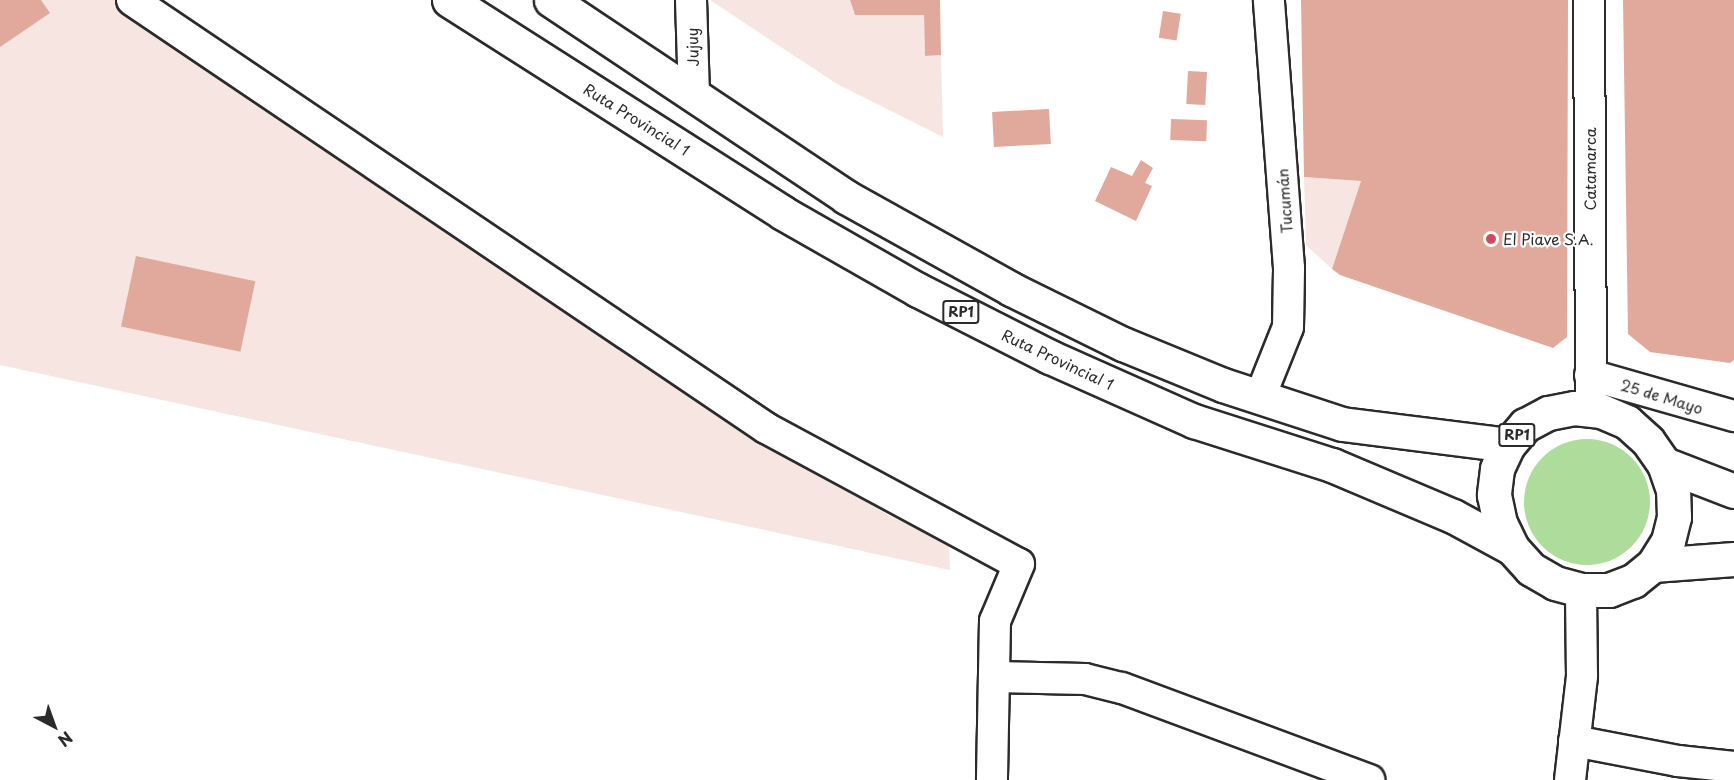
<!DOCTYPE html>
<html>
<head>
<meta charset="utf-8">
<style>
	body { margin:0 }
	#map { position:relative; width:1734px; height:780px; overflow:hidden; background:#fff; font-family:"Playpen Sans",sans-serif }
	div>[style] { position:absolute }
	.built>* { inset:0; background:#f6e5e1 }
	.green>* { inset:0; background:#addc9b }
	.round { border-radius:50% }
	.building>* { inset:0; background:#e1a99b; transform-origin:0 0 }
	.roads { filter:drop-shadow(2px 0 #2b2b2b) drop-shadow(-2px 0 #2b2b2b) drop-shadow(0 2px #2b2b2b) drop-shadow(0 -2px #2b2b2b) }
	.minor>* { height:30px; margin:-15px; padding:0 15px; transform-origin:15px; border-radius:15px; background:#fff }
	.primary>* { height:33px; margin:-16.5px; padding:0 16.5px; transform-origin:16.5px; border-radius:16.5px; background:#fff }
	.dots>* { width:16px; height:16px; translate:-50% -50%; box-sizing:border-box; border:3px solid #fff; border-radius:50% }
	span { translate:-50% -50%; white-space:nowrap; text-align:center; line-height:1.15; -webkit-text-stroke:4.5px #fff; paint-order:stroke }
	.shield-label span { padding:2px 4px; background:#fff; border:2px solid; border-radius:4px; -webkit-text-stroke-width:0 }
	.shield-label { font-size:14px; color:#2b2b2b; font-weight:700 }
	.street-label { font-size:15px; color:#2b2b2b }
	.poi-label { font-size:15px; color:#2b2b2b }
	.left { translate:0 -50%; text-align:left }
	.north { position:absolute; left:24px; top:696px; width:60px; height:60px; -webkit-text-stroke:4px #fff; paint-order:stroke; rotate:139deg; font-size:16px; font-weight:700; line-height:24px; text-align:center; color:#2b2b2b }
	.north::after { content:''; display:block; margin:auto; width:21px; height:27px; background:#2b2b2b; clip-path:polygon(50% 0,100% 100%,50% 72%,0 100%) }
</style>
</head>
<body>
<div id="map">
	<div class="built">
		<div style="clip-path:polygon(0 0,134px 0,805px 465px,888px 515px,949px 543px,950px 570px,0 365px)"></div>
		<div style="clip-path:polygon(710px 0,850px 0,855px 15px,924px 15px,925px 56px,941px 55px,943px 137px,837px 84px)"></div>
		<div style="clip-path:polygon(1304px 177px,1361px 181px,1332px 269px,1306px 245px)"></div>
	</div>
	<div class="green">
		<div class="round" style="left:1524px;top:439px;width:126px;height:126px"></div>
	</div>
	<div class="building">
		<div style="clip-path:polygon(0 0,41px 0,50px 13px,0 47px)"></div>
		<div style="clip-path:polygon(850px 0,940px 0,941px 55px,925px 56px,924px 15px,855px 15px)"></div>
		<div style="clip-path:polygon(1301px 0,1568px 0,1567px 337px,1553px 348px,1340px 275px,1332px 269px,1361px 181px,1304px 177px)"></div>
		<div style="clip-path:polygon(1623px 0,1734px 0,1734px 360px,1730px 363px,1650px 352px,1628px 334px)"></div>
		<div style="left:1163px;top:11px;width:18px;height:27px;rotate:9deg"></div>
		<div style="left:1188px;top:71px;width:19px;height:33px;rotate:3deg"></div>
		<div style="left:1049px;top:109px;width:35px;height:57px;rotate:87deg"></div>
		<div style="left:1171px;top:119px;width:36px;height:21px;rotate:2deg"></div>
		<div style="clip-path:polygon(1141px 160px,1153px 168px,1145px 183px,1152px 186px,1136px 221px,1095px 201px,1111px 167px,1132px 176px)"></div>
		<div style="left:136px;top:256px;width:122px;height:72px;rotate:12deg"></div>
	</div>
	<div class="roads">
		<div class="minor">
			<div style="left:132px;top:0;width:765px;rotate:34.02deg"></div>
			<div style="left:766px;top:428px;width:287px;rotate:28.3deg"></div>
			<div style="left:1019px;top:564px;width:62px;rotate:112.8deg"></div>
			<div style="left:995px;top:621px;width:159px;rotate:91.1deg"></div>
			<div style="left:691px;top:0;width:94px;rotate:88.2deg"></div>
			<div style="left:1589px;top:0;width:410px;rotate:89.7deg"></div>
			<div style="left:1590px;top:375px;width:150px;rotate:15.9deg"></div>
			<div style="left:1260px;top:397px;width:75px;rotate:-68.2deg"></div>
			<div style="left:1288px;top:327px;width:59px;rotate:-89deg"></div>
			<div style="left:1289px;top:268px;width:269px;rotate:-94.3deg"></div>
			<div style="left:995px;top:677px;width:90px;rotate:1.3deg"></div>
			<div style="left:1085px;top:679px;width:38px;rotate:14deg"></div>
			<div style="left:1122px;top:688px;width:264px;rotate:20.4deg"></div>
			<div style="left:1574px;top:741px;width:106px;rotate:10.9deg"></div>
			<div style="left:1678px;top:761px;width:56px;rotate:6.1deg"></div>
			<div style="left:1570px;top:780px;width:105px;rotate:-83.4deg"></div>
			<div style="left:1582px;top:676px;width:86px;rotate:-90.7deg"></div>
		</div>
		<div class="primary">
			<div style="left:449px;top:0;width:396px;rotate:32.5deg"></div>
			<div style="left:783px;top:213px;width:155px;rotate:29.7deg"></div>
			<div style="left:918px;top:290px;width:148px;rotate:26.9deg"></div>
			<div style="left:1050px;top:357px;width:158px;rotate:24deg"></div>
			<div style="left:1194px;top:421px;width:145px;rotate:17.7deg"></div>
			<div style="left:1332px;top:465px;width:131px;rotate:22.9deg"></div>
			<div style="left:1453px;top:516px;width:67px;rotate:28.5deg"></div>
			<div style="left:551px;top:0;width:355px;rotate:33.7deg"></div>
			<div style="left:846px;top:197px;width:189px;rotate:29.1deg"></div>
			<div style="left:1011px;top:289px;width:125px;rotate:26.2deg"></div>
			<div style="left:1123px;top:344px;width:108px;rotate:22.3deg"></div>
			<div style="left:1223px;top:385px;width:125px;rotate:18.1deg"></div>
			<div style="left:1342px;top:424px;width:167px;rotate:7.2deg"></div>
			<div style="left:1664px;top:464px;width:75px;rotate:21.1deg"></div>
			<div style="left:1653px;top:565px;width:28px;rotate:-58deg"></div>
			<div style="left:1668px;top:541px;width:25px;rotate:-76deg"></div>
			<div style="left:1674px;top:517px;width:27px;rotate:-92deg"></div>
			<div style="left:1673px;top:490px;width:28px;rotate:-109deg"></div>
			<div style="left:1664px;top:464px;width:28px;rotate:-125deg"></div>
			<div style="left:1648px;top:441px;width:28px;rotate:-138deg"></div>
			<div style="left:1627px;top:422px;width:28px;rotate:-157deg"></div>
			<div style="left:1601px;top:411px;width:27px;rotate:-174deg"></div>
			<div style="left:1574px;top:408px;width:26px;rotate:169deg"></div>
			<div style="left:1548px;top:413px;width:26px;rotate:152deg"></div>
			<div style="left:1525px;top:425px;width:26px;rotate:130deg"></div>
			<div style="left:1508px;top:445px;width:26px;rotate:115deg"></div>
			<div style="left:1497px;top:469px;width:26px;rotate:97deg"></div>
			<div style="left:1494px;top:495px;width:29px;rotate:78deg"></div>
			<div style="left:1500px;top:523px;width:28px;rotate:64deg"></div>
			<div style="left:1512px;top:548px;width:28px;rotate:48deg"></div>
			<div style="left:1531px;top:569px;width:28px;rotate:30deg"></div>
			<div style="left:1555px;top:583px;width:27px;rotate:15deg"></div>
			<div style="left:1581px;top:590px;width:28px"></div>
			<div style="left:1609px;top:590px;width:26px;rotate:-21deg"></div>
			<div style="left:1633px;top:581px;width:26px;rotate:-39deg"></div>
			<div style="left:1653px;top:565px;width:81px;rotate:-4.2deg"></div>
		</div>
	</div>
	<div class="dots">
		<div style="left:1491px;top:239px;background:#d1495b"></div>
	</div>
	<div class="shield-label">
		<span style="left:961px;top:312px">RP1</span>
		<span style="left:1517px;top:435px">RP1</span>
	</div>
	<div class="street-label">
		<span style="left:692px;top:47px;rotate:-92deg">Jujuy</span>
		<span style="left:637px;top:119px;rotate:32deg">Ruta Provincial 1</span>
		<span style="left:1590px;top:169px;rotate:-90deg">Catamarca</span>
		<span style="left:1284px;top:201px;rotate:-94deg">Tucumán</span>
		<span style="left:1058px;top:359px;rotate:25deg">Ruta Provincial 1</span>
		<span style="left:1662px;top:396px;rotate:17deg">25 de Mayo</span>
	</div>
	<div class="poi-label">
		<span class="left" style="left:1503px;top:239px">El Piave S.A.</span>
	</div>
	<div class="north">N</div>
</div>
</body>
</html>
